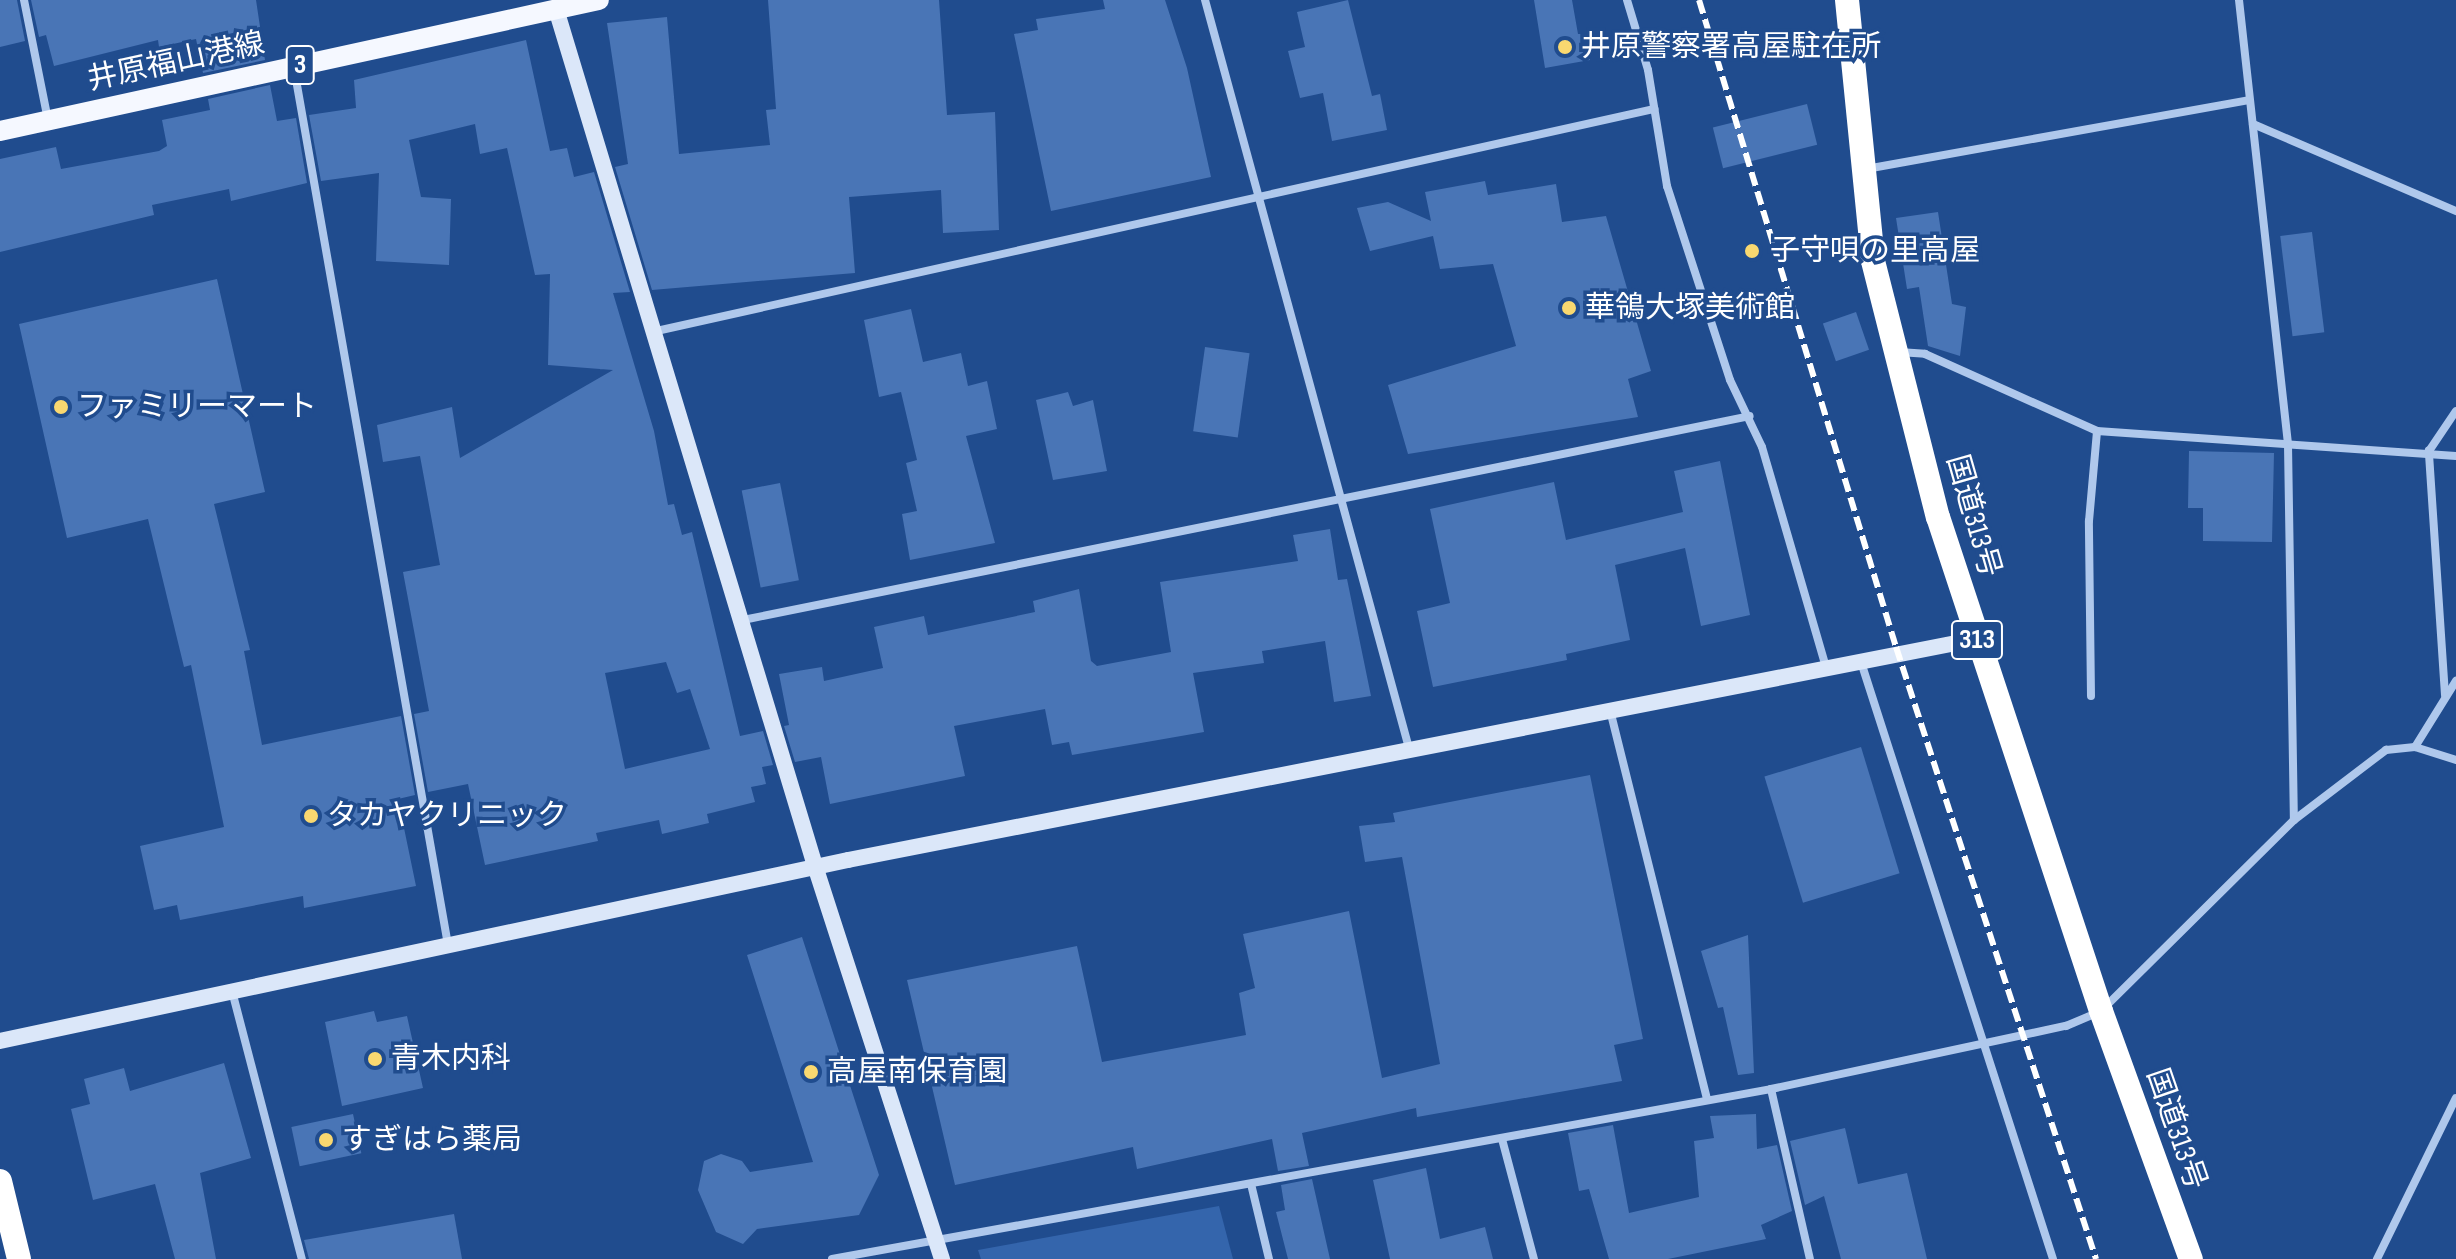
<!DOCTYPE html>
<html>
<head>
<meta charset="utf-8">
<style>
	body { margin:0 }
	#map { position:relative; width:2456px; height:1259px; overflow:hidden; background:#204c8e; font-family:"Sofia Sans Condensed","Noto Sans JP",sans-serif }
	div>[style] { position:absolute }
	.green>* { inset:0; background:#3465ac }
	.building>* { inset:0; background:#4975b6; transform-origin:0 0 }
	.street>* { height:8px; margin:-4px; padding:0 4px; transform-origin:4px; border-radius:4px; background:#afc8ec }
	.secondary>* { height:16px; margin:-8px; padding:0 8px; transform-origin:8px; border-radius:8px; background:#dbe7f9 }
	.primary>* { height:20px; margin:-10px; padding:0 10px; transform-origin:10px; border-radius:10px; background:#f5f8ff }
	.highway>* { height:24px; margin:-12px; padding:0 12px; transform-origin:12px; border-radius:12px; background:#fff }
	.rail>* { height:6px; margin-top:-3px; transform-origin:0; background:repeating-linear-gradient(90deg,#fff 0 14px,transparent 0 20px) }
	.dots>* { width:22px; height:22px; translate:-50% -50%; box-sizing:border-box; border:4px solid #204c8e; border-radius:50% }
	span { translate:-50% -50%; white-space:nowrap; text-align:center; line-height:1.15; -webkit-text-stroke:7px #204c8e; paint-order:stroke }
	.shield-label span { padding:2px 6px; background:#204c8e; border:2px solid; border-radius:6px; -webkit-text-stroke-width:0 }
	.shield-label { font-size:28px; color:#fff; font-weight:700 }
	.poi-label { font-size:30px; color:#fff }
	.left { translate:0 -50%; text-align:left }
	.street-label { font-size:30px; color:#fff }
</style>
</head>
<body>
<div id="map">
	<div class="green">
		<div style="clip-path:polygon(1219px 1206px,1233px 1259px,981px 1259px,978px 1250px)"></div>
	</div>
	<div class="building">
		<div style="clip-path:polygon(0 0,17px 0,25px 41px,0 47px)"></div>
		<div style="clip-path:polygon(31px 0,256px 0,265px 60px,203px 73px,196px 39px,159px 47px,158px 40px,54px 66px,46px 35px,39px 37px)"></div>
		<div style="clip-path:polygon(768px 0,939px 0,947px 115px,995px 112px,999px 230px,943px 233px,941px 190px,849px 197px,855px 273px,652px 290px,615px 167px,628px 164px,607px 23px,667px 17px,679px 154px,770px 145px,766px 110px,776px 109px)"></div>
		<div style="clip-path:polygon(1103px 0,1165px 0,1187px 68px,1211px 177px,1051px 211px,1014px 34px,1038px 30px,1036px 19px,1105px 9px)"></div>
		<div style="clip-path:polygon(1348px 0,1372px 96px,1380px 94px,1387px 130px,1332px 141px,1323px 93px,1300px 98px,1288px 51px,1305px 47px,1297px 12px)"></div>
		<div style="clip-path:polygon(1534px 0,1572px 0,1578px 34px,1586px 34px,1590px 60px,1545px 68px)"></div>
		<div style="clip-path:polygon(evenodd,526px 40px,550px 151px,567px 148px,574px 177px,594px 172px,630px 292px,613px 293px,654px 431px,668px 505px,674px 504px,682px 535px,692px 532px,740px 736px,763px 731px,773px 765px,762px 767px,766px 784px,751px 787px,755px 802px,707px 814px,709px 823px,662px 834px,659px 820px,596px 833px,598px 841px,485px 865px,468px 784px,428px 792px,414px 714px,429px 711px,403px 572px,440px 565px,420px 456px,383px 462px,377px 425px,452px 407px,460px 458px,613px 370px,548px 365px,550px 274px,535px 275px,507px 148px,480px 154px,475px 124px,409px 140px,421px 197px,451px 199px,449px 265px,376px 261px,379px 173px,321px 181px,309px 115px,356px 108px,354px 80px,526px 40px,666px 662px,677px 693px,690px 689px,710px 749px,625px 769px,605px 673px,666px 662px)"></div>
		<div style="clip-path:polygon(270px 85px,277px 121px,296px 118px,307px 183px,231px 201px,229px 189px,152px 205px,154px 215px,0 252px,0 159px,56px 147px,61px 169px,159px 151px,167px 146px,162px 120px,210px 110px,208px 99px)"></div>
		<div style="left:1807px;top:104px;width:42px;height:97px;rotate:76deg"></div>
		<div style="clip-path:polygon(1485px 181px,1488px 195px,1556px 184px,1562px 222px,1606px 216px,1651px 371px,1628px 379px,1638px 417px,1408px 454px,1388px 385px,1516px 346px,1493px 264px,1440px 269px,1433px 236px,1370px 251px,1357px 208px,1388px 202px,1431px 221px,1425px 192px)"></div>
		<div style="clip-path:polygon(1938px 212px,1952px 304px,1966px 307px,1960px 356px,1928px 346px,1919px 287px,1907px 289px,1896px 218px)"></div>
		<div style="left:2312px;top:232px;width:101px;height:32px;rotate:83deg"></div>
		<div style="clip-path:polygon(217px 279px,265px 492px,214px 504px,250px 650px,244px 651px,262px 745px,401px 716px,415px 795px,398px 799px,416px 886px,304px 908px,303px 896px,180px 920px,177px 905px,154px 910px,140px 846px,224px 827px,191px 665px,184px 667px,148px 519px,67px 538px,19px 324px)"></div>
		<div style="clip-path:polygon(911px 309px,923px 362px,961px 353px,968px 386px,987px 381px,997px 429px,966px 436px,995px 543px,910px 560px,902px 514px,917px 511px,906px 463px,917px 460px,901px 392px,879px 397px,864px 320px)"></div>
		<div style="left:1856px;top:312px;width:40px;height:35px;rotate:71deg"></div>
		<div style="left:1205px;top:347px;width:45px;height:85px;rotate:8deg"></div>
		<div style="clip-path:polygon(1068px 392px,1073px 406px,1093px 400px,1107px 471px,1053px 480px,1036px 400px)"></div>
		<div style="clip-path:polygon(2189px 451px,2274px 453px,2272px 542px,2203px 541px,2203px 508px,2188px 508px)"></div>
		<div style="clip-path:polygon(1720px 461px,1750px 615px,1701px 626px,1685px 548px,1615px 565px,1630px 640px,1566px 654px,1567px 660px,1433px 687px,1417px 611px,1450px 603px,1430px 509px,1554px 482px,1566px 540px,1683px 512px,1674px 471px)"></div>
		<div style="left:780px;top:483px;width:99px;height:39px;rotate:79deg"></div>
		<div style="clip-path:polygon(1330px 529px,1338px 580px,1347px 579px,1371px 696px,1334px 702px,1325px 641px,1262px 651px,1264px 663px,1193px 673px,1204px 732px,1072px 755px,1069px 742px,1052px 745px,1045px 709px,954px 726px,965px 776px,830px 804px,821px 757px,795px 762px,784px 726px,789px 725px,779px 674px,822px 667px,824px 681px,883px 668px,874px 627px,924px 616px,928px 635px,1035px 612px,1033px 601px,1079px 589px,1091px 661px,1097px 666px,1171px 652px,1160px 582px,1298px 561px,1293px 535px)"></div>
		<div style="left:1861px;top:747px;width:132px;height:101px;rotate:73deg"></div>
		<div style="clip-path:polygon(1590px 775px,1643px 1039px,1614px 1045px,1622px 1081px,1417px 1117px,1416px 1108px,1302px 1133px,1309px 1166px,1278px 1171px,1272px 1139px,1137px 1169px,1133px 1147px,955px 1185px,907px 980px,1077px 946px,1102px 1062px,1246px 1035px,1239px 993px,1255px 988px,1243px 934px,1349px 911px,1382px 1078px,1440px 1064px,1402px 857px,1365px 862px,1359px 826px,1395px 822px,1393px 813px)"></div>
		<div style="clip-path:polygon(1748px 935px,1754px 1073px,1738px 1075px,1723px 1007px,1718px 1008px,1701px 951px)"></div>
		<div style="clip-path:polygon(802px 937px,879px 1175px,859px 1215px,757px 1229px,743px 1244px,716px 1232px,698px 1190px,704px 1161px,721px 1154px,742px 1161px,750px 1172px,813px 1162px,747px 955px)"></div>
		<div style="clip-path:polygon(374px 1011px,377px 1022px,407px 1016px,423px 1088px,342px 1106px,325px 1022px)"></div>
		<div style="clip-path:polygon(224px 1063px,251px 1158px,200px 1173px,216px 1259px,175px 1259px,155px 1184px,93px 1200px,71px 1109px,90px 1104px,84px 1079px,124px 1068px,130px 1091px)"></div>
		<div style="left:353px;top:1114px;width:40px;height:63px;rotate:78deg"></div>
		<div style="clip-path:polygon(1756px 1114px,1757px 1149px,1777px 1145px,1792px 1211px,1761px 1225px,1766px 1239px,1668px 1259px,1609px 1259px,1589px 1189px,1579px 1191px,1568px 1133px,1613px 1125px,1629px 1213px,1699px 1197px,1694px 1141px,1714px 1138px,1710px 1116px)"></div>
		<div style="clip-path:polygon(1845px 1128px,1858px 1184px,1907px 1173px,1927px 1259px,1841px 1259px,1824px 1196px,1805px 1205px,1790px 1141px)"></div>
		<div style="clip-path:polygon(1426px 1168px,1440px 1239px,1485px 1227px,1493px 1259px,1390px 1259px,1373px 1180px)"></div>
		<div style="clip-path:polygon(1312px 1179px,1330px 1259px,1288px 1259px,1276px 1212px,1285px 1210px,1281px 1185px)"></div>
		<div style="clip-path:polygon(454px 1214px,462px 1259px,309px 1259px,304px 1240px)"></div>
	</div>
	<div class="street">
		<div style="left:24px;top:0;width:122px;rotate:78.7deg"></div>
		<div style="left:1205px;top:0;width:779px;rotate:74.75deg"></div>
		<div style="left:1627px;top:0;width:73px;rotate:73.3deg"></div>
		<div style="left:1648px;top:70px;width:118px;rotate:80.7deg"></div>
		<div style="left:1667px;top:186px;width:204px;rotate:72deg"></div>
		<div style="left:1730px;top:380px;width:74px;rotate:64.5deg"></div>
		<div style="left:1762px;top:447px;width:230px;rotate:73.8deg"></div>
		<div style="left:2239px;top:0;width:448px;rotate:83.7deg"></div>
		<div style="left:2288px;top:445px;width:375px;rotate:89.1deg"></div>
		<div style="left:294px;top:68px;width:890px;rotate:80.04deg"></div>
		<div style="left:2253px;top:124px;width:221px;rotate:23.2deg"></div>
		<div style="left:1866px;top:169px;width:389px;rotate:-10.2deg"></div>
		<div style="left:652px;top:332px;width:1027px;rotate:-12.55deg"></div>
		<div style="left:1899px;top:352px;width:26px;rotate:4deg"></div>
		<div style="left:1925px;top:354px;width:188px;rotate:24.1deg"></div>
		<div style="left:2097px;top:431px;width:360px;rotate:4deg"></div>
		<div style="left:743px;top:620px;width:1027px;rotate:-11.45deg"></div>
		<div style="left:1861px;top:662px;width:627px;rotate:72.17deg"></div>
		<div style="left:2445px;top:695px;width:245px;rotate:-93.8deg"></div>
		<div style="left:2429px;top:451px;width:48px;rotate:-56deg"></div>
		<div style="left:2091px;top:696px;width:175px;rotate:-90.7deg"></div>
		<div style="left:2089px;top:521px;width:90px;rotate:-84.9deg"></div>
		<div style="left:1610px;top:710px;width:401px;rotate:76deg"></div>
		<div style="left:2415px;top:747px;width:78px;rotate:-58.2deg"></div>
		<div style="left:232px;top:991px;width:277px;rotate:75.4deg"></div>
		<div style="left:1771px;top:1089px;width:174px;rotate:77.1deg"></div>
		<div style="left:1502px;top:1139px;width:124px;rotate:75.1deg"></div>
		<div style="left:1251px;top:1184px;width:77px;rotate:76.5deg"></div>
		<div style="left:832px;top:1259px;width:954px;rotate:-10.26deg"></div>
		<div style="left:1771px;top:1089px;width:302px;rotate:-12.1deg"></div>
		<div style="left:2066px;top:1026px;width:38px;rotate:-23deg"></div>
		<div style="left:2101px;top:1011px;width:272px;rotate:-44.7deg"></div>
		<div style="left:2294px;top:820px;width:116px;rotate:-37.3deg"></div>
		<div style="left:2386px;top:750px;width:29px;rotate:-6deg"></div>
		<div style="left:2415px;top:747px;width:43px;rotate:17.6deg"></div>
		<div style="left:2377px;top:1259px;width:179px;rotate:-63.9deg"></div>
	</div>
	<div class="secondary">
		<div style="left:556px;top:9px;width:898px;rotate:73.18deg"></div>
		<div style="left:816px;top:869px;width:410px;rotate:72.1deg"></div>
		<div style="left:0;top:1041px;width:867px;rotate:-12.05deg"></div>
		<div style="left:848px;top:860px;width:1150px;rotate:-11.08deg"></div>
	</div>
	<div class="primary">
		<div style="left:0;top:131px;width:613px;rotate:-12.34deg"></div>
	</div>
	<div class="highway">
		<div style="left:1847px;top:0;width:262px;rotate:84.3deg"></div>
		<div style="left:1873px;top:261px;width:264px;rotate:75.8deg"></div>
		<div style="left:1938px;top:517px;width:520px;rotate:71.74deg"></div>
		<div style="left:2101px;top:1011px;width:264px;rotate:70.1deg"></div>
		<div style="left:0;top:1181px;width:80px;rotate:76.3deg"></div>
	</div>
	<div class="rail">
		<div style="left:1699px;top:0;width:676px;rotate:73.07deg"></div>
		<div style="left:1896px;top:647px;width:644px;rotate:71.9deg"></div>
	</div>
	<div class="dots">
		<div style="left:1565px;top:47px;background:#f9d870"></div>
		<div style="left:1752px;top:251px;background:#f9d870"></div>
		<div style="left:1569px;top:308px;background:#f9d870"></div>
		<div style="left:61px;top:407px;background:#f9d870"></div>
		<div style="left:311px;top:816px;background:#f9d870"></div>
		<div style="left:375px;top:1059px;background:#f9d870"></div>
		<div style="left:811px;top:1072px;background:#f9d870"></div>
		<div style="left:326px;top:1140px;background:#f9d870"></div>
	</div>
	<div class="shield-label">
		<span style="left:300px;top:65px">3</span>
		<span style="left:1977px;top:640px">313</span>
	</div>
	<div class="poi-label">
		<span class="left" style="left:1581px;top:47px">井原警察署高屋駐在所</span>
		<span class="left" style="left:1770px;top:251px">子守唄の里高屋</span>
		<span class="left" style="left:1585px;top:308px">華鴒大塚美術館</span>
		<span class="left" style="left:77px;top:407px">ファミリーマート</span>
		<span class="left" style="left:327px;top:816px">タカヤクリニック</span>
		<span class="left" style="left:391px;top:1059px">青木内科</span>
		<span class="left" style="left:827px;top:1072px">高屋南保育園</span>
		<span class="left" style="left:342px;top:1140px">すぎはら薬局</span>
	</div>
	<div class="street-label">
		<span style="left:176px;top:62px;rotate:-12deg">井原福山港線</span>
		<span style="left:1973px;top:516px;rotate:74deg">国道313号</span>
		<span style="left:2176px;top:1129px;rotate:71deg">国道313号</span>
	</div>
</div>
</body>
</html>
